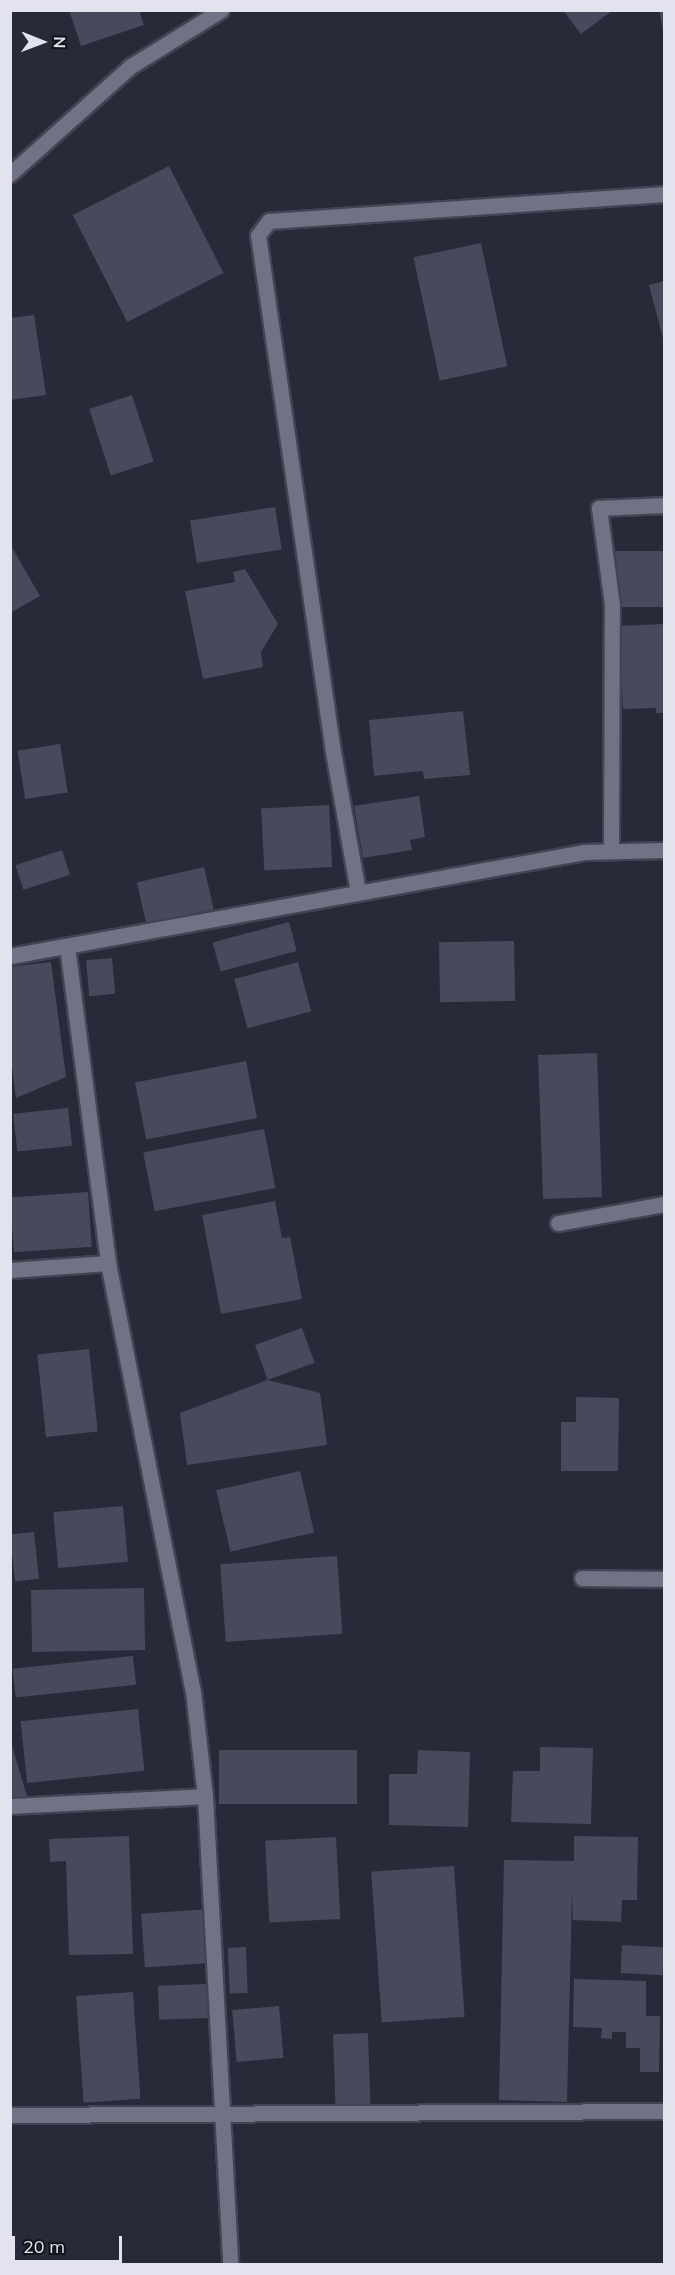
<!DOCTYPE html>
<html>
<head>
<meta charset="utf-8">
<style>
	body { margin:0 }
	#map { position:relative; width:675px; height:2275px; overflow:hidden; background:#282939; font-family:Mulish,sans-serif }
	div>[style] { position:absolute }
	.building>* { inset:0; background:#484a5b; transform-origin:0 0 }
	.roads { filter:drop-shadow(2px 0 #434451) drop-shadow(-2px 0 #434451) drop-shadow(0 2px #434451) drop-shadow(0 -2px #434451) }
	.street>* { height:15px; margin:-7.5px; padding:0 7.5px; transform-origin:7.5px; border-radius:7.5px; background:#717285 }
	span { translate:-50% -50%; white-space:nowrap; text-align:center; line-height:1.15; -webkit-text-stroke:5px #12131a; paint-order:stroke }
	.frame { position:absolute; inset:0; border:12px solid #e2e3ee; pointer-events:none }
	.north { position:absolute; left:12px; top:12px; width:60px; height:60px; -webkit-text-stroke:4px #12131a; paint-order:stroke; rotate:91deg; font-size:16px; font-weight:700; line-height:24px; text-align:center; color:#e2e3ee }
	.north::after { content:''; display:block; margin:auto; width:21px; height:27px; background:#e2e3ee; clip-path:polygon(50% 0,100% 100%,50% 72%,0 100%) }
	.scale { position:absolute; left:12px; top:2236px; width:110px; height:27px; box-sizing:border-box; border:3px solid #e2e3ee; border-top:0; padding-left:8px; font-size:18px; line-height:21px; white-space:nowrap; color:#e2e3ee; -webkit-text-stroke:4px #12131a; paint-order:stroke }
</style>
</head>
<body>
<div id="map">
	<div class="building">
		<div style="clip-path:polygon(69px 10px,139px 10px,144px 25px,81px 46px)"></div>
		<div style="clip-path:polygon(563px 10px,613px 10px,581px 34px)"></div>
		<div style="clip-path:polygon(659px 10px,664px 10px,664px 30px,663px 30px)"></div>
		<div style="left:169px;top:166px;width:120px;height:108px;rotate:63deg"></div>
		<div style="left:481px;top:243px;width:126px;height:69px;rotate:78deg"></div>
		<div style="clip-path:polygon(664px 281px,664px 342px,649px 285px)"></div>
		<div style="clip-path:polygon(34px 315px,46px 395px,10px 400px,10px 318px)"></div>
		<div style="left:132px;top:395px;width:70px;height:45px;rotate:72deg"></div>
		<div style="left:275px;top:507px;width:43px;height:86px;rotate:81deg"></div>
		<div style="clip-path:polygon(10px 544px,40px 596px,10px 613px)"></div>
		<div style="left:664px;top:551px;width:56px;height:49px;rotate:90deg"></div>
		<div style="clip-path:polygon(245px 569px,278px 624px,261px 652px,263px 667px,203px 679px,185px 591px,235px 582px,233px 572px)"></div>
		<div style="clip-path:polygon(664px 624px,664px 713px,656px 713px,656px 708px,623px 709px,619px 626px)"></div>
		<div style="clip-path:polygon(463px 711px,470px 775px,424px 779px,423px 771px,374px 776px,369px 720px)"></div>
		<div style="left:60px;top:744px;width:49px;height:43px;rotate:81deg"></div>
		<div style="clip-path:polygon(419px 796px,425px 837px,410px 840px,412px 850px,363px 858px,354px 806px)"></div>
		<div style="left:329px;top:805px;width:62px;height:68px;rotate:87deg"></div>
		<div style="left:62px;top:850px;width:26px;height:49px;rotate:72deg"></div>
		<div style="left:204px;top:867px;width:43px;height:69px;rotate:77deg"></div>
		<div style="left:289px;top:922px;width:30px;height:79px;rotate:75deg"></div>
		<div style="left:514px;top:941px;width:60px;height:75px;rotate:89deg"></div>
		<div style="left:112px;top:958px;width:36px;height:26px;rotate:85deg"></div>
		<div style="clip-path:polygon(51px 962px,66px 1077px,16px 1098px,10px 1051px,10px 967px)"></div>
		<div style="left:298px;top:962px;width:51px;height:66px;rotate:75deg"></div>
		<div style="left:597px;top:1053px;width:144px;height:59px;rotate:88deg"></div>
		<div style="left:246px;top:1061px;width:58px;height:113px;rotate:79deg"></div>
		<div style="left:68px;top:1108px;width:38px;height:55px;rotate:84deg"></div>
		<div style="left:264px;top:1129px;width:60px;height:123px;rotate:79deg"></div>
		<div style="left:88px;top:1192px;width:55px;height:78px;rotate:86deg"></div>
		<div style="clip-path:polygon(275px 1201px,282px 1238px,290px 1237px,302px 1299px,221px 1314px,202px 1215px)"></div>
		<div style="left:302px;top:1328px;width:37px;height:50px;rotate:70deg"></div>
		<div style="left:89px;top:1349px;width:83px;height:52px;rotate:84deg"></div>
		<div style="clip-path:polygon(267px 1380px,320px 1393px,327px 1445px,187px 1465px,180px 1413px)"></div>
		<div style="clip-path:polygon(576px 1397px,619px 1398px,618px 1471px,561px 1471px,561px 1422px,576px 1422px)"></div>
		<div style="left:300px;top:1471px;width:63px;height:86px;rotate:77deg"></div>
		<div style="left:123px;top:1506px;width:56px;height:70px;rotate:85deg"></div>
		<div style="left:34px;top:1532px;width:47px;height:24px;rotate:84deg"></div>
		<div style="left:337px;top:1556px;width:78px;height:117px;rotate:86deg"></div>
		<div style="left:144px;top:1588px;width:62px;height:113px;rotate:89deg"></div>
		<div style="left:133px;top:1656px;width:29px;height:121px;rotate:84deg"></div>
		<div style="left:138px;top:1709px;width:62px;height:118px;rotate:84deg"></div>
		<div style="clip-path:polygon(10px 1739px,27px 1796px,10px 1800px)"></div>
		<div style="clip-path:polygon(540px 1747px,593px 1748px,591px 1824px,511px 1822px,513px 1771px,540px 1771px)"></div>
		<div style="left:357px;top:1750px;width:54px;height:138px;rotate:90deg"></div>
		<div style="clip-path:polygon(418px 1750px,470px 1752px,468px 1827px,389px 1825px,389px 1774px,417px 1774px)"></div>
		<div style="clip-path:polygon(129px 1836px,133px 1954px,69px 1955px,66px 1861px,50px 1862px,49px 1839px)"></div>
		<div style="clip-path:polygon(574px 1836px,638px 1837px,637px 1900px,622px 1900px,621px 1922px,573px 1920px,572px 1894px,567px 2102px,499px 2100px,504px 1860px,574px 1861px)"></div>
		<div style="left:336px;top:1837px;width:82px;height:71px;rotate:87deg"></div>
		<div style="left:454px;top:1866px;width:151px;height:83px;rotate:86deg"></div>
		<div style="left:209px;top:1909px;width:54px;height:68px;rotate:86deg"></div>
		<div style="left:622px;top:1945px;width:42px;height:28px;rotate:3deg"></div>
		<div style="left:246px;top:1947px;width:46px;height:18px;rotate:88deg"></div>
		<div style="clip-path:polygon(574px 1979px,646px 1981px,646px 2016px,660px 2016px,659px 2072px,640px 2072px,640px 2048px,626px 2048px,626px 2032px,612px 2032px,612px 2039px,601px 2038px,602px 2028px,573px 2027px)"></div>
		<div style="left:207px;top:1984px;width:34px;height:49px;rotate:88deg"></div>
		<div style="left:133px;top:1992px;width:107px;height:57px;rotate:86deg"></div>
		<div style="left:279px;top:2006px;width:52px;height:47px;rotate:85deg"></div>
		<div style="left:368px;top:2033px;width:72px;height:35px;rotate:88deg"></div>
	</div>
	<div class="roads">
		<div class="street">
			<div style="left:10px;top:174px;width:162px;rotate:-41.8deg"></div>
			<div style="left:131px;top:66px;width:106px;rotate:-31.9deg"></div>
			<div style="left:611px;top:851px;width:246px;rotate:-89.8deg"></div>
			<div style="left:612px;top:605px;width:98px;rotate:-97.6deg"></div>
			<div style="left:599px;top:508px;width:65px;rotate:-2.6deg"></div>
			<div style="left:358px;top:892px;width:142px;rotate:-100.1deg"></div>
			<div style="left:333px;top:752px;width:522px;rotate:-98.25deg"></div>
			<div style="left:258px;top:235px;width:18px;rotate:-52deg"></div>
			<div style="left:269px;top:221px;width:396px;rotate:-3.9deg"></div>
			<div style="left:67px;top:946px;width:320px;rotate:82.6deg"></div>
			<div style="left:108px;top:1263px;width:436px;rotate:78.8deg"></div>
			<div style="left:193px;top:1691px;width:106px;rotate:83.5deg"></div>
			<div style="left:205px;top:1796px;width:469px;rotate:86.9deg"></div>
			<div style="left:10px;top:956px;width:583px;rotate:-10.27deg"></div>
			<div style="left:584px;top:852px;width:80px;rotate:-1.4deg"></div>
			<div style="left:558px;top:1223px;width:108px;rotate:-10.2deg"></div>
			<div style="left:10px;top:1270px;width:98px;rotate:-4.1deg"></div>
			<div style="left:582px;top:1578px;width:82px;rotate:0.7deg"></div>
			<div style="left:10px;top:1806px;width:195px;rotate:-2.9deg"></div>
			<div style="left:10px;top:2115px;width:654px;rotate:-0.35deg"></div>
		</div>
	</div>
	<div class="frame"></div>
	<div class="north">N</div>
	<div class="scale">20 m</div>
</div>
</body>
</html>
